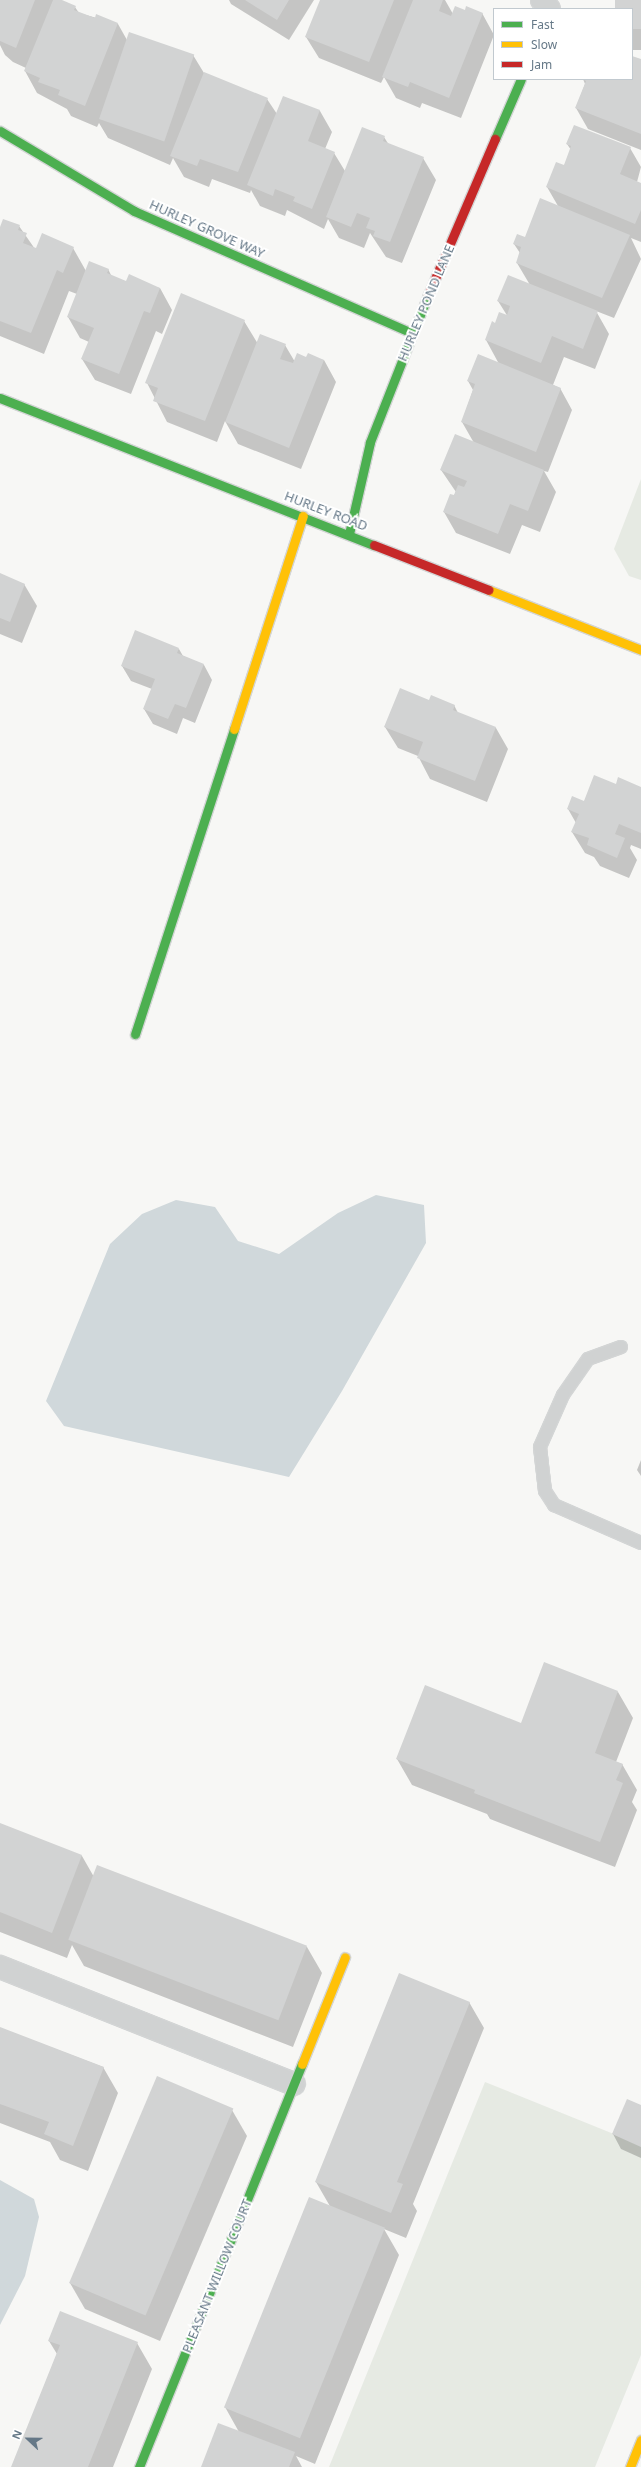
<!DOCTYPE html>
<html>
<head>
<meta charset="utf-8">
<style>
	body { margin:0 }
	#map { position:relative; width:641px; height:2467px; overflow:hidden; background:#f7f7f5; font-family:"Noto Sans",sans-serif }
	div>[style] { position:absolute }
	.green>* { inset:0; background:#e6eae3 }
	.water>* { inset:0; background:#d0d8db }
	.shadow>* { inset:0; background:#0003 }
	.building>* { inset:0; background:#d2d3d3; transform-origin:0 0 }
	.roads { filter:drop-shadow(1px 0 #d3d5d5) drop-shadow(-1px 0 #d3d5d5) drop-shadow(0 1px #d3d5d5) drop-shadow(0 -1px #d3d5d5) }
	.lane>* { height:12px; margin:-6px; padding:0 6px; transform-origin:6px; border-radius:6px; background:#d0d2d2 }
	.street>* { height:22px; margin:-11px; padding:0 11px; transform-origin:11px; border-radius:11px; background:#d0d2d2 }
	.fast>* { height:9px; margin:-4.5px; padding:0 4.5px; transform-origin:4.5px; border-radius:4.5px; background:#4caf50 }
	.slow>* { height:9px; margin:-4.5px; padding:0 4.5px; transform-origin:4.5px; border-radius:4.5px; background:#ffc107 }
	.jam>* { height:9px; margin:-4.5px; padding:0 4.5px; transform-origin:4.5px; border-radius:4.5px; background:#c62828 }
	span { translate:-50% -50%; white-space:nowrap; text-align:center; line-height:1.15; -webkit-text-stroke:4px #fff; paint-order:stroke }
	.street-label { font-size:13px; color:#657887 }
	.legend { position:absolute; left:493px; top:8px; width:140px; height:72px; box-sizing:border-box; background:#fff; border:1px solid #c1c9cf; margin:0; padding:5px 7px; list-style:none; font-size:12px; color:#657887 }
	.legend li { display:flex; align-items:center; gap:8px; height:20px }
	.legend b { width:20px; border:1px solid #c1c9cf }
	.north { position:absolute; left:8px; top:2419px; width:40px; height:40px; -webkit-text-stroke:3px #fff; paint-order:stroke; rotate:292deg; font-size:11px; font-weight:700; line-height:16px; text-align:center; color:#657887 }
	.north::after { content:''; display:block; margin:auto; width:14px; height:18px; background:#657887; clip-path:polygon(50% 0,100% 100%,50% 72%,0 100%) }
</style>
</head>
<body>
<div id="map">
	<div class="green">
		<div style="clip-path:polygon(641px 479px,641px 580px,629px 576px,614px 549px)"></div>
		<div style="clip-path:polygon(485px 2082px,641px 2145px,641px 2355px,595px 2467px,329px 2467px)"></div>
	</div>
	<div class="water">
		<div style="clip-path:polygon(376px 1195px,424px 1205px,426px 1243px,342px 1391px,289px 1477px,64px 1426px,46px 1401px,110px 1244px,142px 1214px,176px 1200px,215px 1207px,238px 1241px,279px 1254px,338px 1213px)"></div>
		<div style="clip-path:polygon(0 2180px,34px 2199px,39px 2217px,25px 2276px,0 2325px)"></div>
	</div>
	<div class="shadow">
		<div style="clip-path:polygon(0 0,59px 0,75px 7px,79px 13px,118px 24px,127px 40px,193px 55px,204px 73px,267px 99px,277px 114px,284px 97px,320px 111px,332px 132px,325px 149px,334px 153px,345px 171px,384px 137px,389px 145px,423px 158px,436px 180px,402px 263px,386px 257px,370px 233px,364px 248px,339px 238px,328px 219px,324px 229px,287px 210px,285px 216px,260px 206px,251px 190px,250px 193px,212px 179px,209px 187px,184px 177px,173px 158px,170px 165px,108px 138px,99px 123px,97px 127px,71px 116px,67px 109px,37px 93px,25px 71px,26px 68px,13px 62px,5px 55px,0 45px)"></div>
		<div style="clip-path:polygon(229px 0,314px 0,289px 40px,231px 4px)"></div>
		<div style="clip-path:polygon(321px 0,445px 0,453px 14px,465px 11px,482px 13px,494px 35px,461px 118px,422px 103px,420px 108px,396px 98px,384px 77px,381px 83px,319px 58px,306px 37px)"></div>
		<div style="clip-path:polygon(616px 0,641px 0,641px 50px,632px 50px,632px 9px,616px 9px)"></div>
		<div style="clip-path:polygon(632px 57px,641px 61px,641px 150px,588px 129px,576px 108px,585px 84px,583px 79px,632px 79px)"></div>
		<div style="clip-path:polygon(567px 144px,630px 148px,641px 167px,637px 182px,641px 184px,641px 242px,631px 238px,641px 259px,614px 318px,596px 311px,609px 334px,595px 369px,564px 357px,553px 385px,560px 388px,572px 410px,548px 472px,544px 471px,556px 492px,540px 532px,522px 525px,510px 554px,456px 533px,444px 512px,456px 492px,441px 470px,474px 443px,462px 422px,473px 390px,468px 381px,499px 364px,486px 340px,493px 323px,496px 324px,508px 317px,498px 301px,530px 285px,517px 263px,520px 253px,514px 244px,525px 238px,558px 206px,547px 187px,564px 166px,571px 150px)"></div>
		<div style="clip-path:polygon(19px 226px,35px 249px,73px 248px,86px 271px,108px 269px,112px 277px,126px 282px,160px 288px,172px 310px,162px 334px,156px 331px,131px 394px,95px 380px,82px 359px,89px 342px,80px 338px,68px 317px,77px 294px,69px 291px,44px 354px,0 336px,0 230px)"></div>
		<div style="clip-path:polygon(244px 321px,258px 344px,285px 345px,295px 362px,307px 358px,324px 360px,336px 382px,301px 469px,238px 444px,225px 421px,217px 442px,167px 422px,147px 383px)"></div>
		<div style="clip-path:polygon(0 575px,24px 584px,37px 606px,22px 643px,0 634px)"></div>
		<div style="clip-path:polygon(179px 649px,183px 656px,204px 665px,212px 680px,195px 723px,183px 718px,177px 734px,153px 724px,144px 709px,152px 689px,131px 681px,122px 666px)"></div>
		<div style="clip-path:polygon(430px 701px,454px 705px,458px 713px,496px 728px,508px 749px,487px 802px,430px 779px,418px 756px,398px 748px,385px 727px)"></div>
		<div style="clip-path:polygon(616px 785px,641px 788px,641px 849px,631px 845px,630px 848px,637px 860px,629px 878px,600px 866px,594px 857px,585px 853px,572px 832px,576px 823px,568px 809px)"></div>
		<div style="clip-path:polygon(641px 1460px,641px 1476px,637px 1470px)"></div>
		<div style="clip-path:polygon(618px 1692px,633px 1718px,616px 1762px,622px 1764px,637px 1790px,632px 1802px,637px 1810px,615px 1867px,490px 1819px,487px 1814px,412px 1785px,397px 1759px,522px 1724px)"></div>
		<div style="clip-path:polygon(0 1824px,82px 1856px,94px 1877px,98px 1867px,307px 1947px,322px 1973px,293px 2047px,84px 1966px,72px 1945px,67px 1958px,0 1932px)"></div>
		<div style="clip-path:polygon(469px 2002px,484px 2028px,413px 2204px,417px 2211px,406px 2238px,384px 2229px,399px 2255px,315px 2464px,296px 2456px,302px 2467px,202px 2467px,239px 2432px,225px 2407px,309px 2199px,331px 2208px,316px 2182px)"></div>
		<div style="clip-path:polygon(0 2028px,103px 2067px,118px 2093px,88px 2171px,60px 2160px,50px 2142px,0 2123px)"></div>
		<div style="clip-path:polygon(628px 2100px,641px 2106px,641px 2158px,621px 2149px,613px 2134px)"></div>
		<div style="clip-path:polygon(232px 2110px,247px 2136px,160px 2341px,85px 2309px,70px 2283px)"></div>
		<div style="clip-path:polygon(49px 2341px,137px 2343px,152px 2369px,113px 2467px,12px 2467px,57px 2354px)"></div>
	</div>
	<div class="building">
		<div style="clip-path:polygon(0 0,35px 0,16px 48px,0 41px)"></div>
		<div style="clip-path:polygon(53px 0,62px 0,76px 6px,74px 10px,95px 18px,96px 14px,118px 23px,85px 106px,58px 95px,60px 90px,38px 82px,40px 78px,24px 71px)"></div>
		<div style="clip-path:polygon(245px 0,289px 0,277px 20px)"></div>
		<div style="clip-path:polygon(320px 0,394px 0,369px 62px,305px 37px)"></div>
		<div style="clip-path:polygon(413px 0,443px 0,439px 11px,451px 16px,455px 6px,465px 10px,466px 6px,483px 13px,449px 98px,410px 82px,408px 87px,382px 77px)"></div>
		<div style="clip-path:polygon(615px 0,641px 0,641px 29px,632px 29px,632px 9px,615px 9px)"></div>
		<div style="left:129px;top:32px;width:69px;height:92px;rotate:19deg"></div>
		<div style="clip-path:polygon(632px 56px,641px 59px,641px 134px,575px 108px,586px 81px,582px 79px,632px 79px)"></div>
		<div style="clip-path:polygon(204px 72px,268px 98px,238px 172px,200px 159px,197px 166px,170px 156px)"></div>
		<div style="clip-path:polygon(283px 96px,320px 110px,308px 141px,335px 152px,312px 209px,293px 201px,295px 197px,275px 189px,273px 196px,247px 185px)"></div>
		<div style="clip-path:polygon(574px 125px,631px 147px,620px 174px,641px 183px,641px 210px,635px 224px,546px 187px,556px 162px,564px 165px,571px 146px,566px 144px)"></div>
		<div style="clip-path:polygon(362px 127px,385px 136px,383px 141px,424px 157px,390px 242px,373px 236px,375px 231px,366px 228px,370px 218px,357px 213px,351px 227px,326px 217px)"></div>
		<div style="clip-path:polygon(540px 198px,630px 235px,602px 298px,516px 263px,521px 247px,513px 244px,517px 234px,525px 237px)"></div>
		<div style="clip-path:polygon(3px 219px,20px 225px,18px 230px,27px 233px,23px 243px,36px 248px,42px 233px,74px 247px,63px 273px,57px 270px,31px 333px,0 321px,0 227px)"></div>
		<div style="clip-path:polygon(89px 261px,109px 269px,107px 273px,126px 281px,129px 274px,160px 288px,150px 313px,144px 311px,119px 374px,81px 359px,94px 328px,67px 317px)"></div>
		<div style="clip-path:polygon(508px 275px,598px 311px,583px 349px,552px 336px,541px 363px,485px 340px,492px 321px,495px 323px,499px 312px,507px 315px,510px 306px,497px 301px)"></div>
		<div style="clip-path:polygon(181px 293px,245px 320px,205px 421px,153px 401px,158px 388px,145px 383px)"></div>
		<div style="clip-path:polygon(260px 334px,286px 344px,280px 359px,293px 363px,297px 353px,306px 357px,308px 353px,324px 360px,289px 448px,225px 422px)"></div>
		<div style="clip-path:polygon(478px 354px,561px 388px,536px 452px,461px 422px,475px 384px,467px 381px)"></div>
		<div style="clip-path:polygon(455px 434px,544px 470px,528px 511px,510px 504px,498px 534px,443px 512px,450px 494px,454px 495px,458px 485px,464px 487px,467px 481px,440px 470px)"></div>
		<div style="clip-path:polygon(0 573px,25px 584px,10px 622px,0 618px)"></div>
		<div style="clip-path:polygon(135px 630px,179px 648px,177px 653px,204px 664px,186px 708px,175px 704px,168px 719px,143px 709px,155px 679px,121px 666px)"></div>
		<div style="clip-path:polygon(400px 688px,429px 700px,431px 695px,455px 705px,453px 710px,496px 727px,475px 781px,417px 758px,423px 742px,384px 727px)"></div>
		<div style="clip-path:polygon(594px 775px,616px 784px,618px 777px,641px 787px,641px 833px,619px 824px,615px 834px,625px 838px,617px 858px,587px 845px,589px 838px,571px 832px,579px 814px,567px 809px,572px 796px,584px 801px)"></div>
		<div style="clip-path:polygon(544px 1662px,618px 1691px,595px 1753px,623px 1764px,616px 1780px,623px 1783px,600px 1842px,474px 1793px,475px 1790px,396px 1759px,425px 1685px,521px 1723px)"></div>
		<div style="clip-path:polygon(0 1823px,82px 1855px,52px 1933px,0 1912px)"></div>
		<div style="left:97px;top:1865px;width:225px;height:80px;rotate:21deg"></div>
		<div style="clip-path:polygon(399px 1973px,470px 2002px,397px 2182px,403px 2184px,391px 2213px,315px 2182px)"></div>
		<div style="clip-path:polygon(0 2027px,104px 2067px,73px 2146px,44px 2134px,49px 2122px,0 2104px)"></div>
		<div style="left:157px;top:2076px;width:83px;height:225px;rotate:23deg"></div>
		<div style="clip-path:polygon(627px 2099px,641px 2105px,641px 2147px,612px 2134px)"></div>
		<div style="left:309px;top:2197px;width:82px;height:227px;rotate:22deg"></div>
		<div style="clip-path:polygon(60px 2311px,138px 2342px,88px 2467px,11px 2467px,60px 2345px,48px 2341px)"></div>
		<div style="clip-path:polygon(218px 2423px,295px 2452px,289px 2467px,201px 2467px)"></div>
	</div>
	<div class="roads">
		<div class="lane">
			<div style="left:621px;top:1347px;width:35px;rotate:160deg"></div>
			<div style="left:588px;top:1359px;width:44px;rotate:124.8deg"></div>
			<div style="left:563px;top:1395px;width:57px;rotate:113.9deg"></div>
			<div style="left:540px;top:1447px;width:44px;rotate:83.5deg"></div>
			<div style="left:545px;top:1491px;width:17px;rotate:57deg"></div>
			<div style="left:554px;top:1505px;width:95px;rotate:23.6deg"></div>
		</div>
		<div class="street">
			<div style="left:542px;top:0;width:11px;rotate:52deg"></div>
			<div style="left:0;top:1967px;width:316px;rotate:21.7deg"></div>
		</div>
		<div class="fast">
			<div style="left:0;top:131px;width:156px;rotate:30.8deg"></div>
			<div style="left:134px;top:211px;width:304px;rotate:23.7deg"></div>
			<div style="left:495px;top:139px;width:65px;rotate:-66.6deg"></div>
			<div style="left:0;top:398px;width:402px;rotate:21.5deg"></div>
			<div style="left:349px;top:534px;width:94px;rotate:-77.1deg"></div>
			<div style="left:370px;top:442px;width:158px;rotate:-68.5deg"></div>
			<div style="left:135px;top:1034px;width:321px;rotate:-72deg"></div>
			<div style="left:139px;top:2467px;width:435px;rotate:-68deg"></div>
		</div>
		<div class="slow">
			<div style="left:489px;top:590px;width:163px;rotate:21.5deg"></div>
			<div style="left:234px;top:729px;width:224px;rotate:-72.1deg"></div>
			<div style="left:302px;top:2064px;width:115px;rotate:-68.1deg"></div>
			<div style="left:630px;top:2467px;width:29px;rotate:-68deg"></div>
		</div>
		<div class="jam">
			<div style="left:428px;top:295px;width:170px;rotate:-66.8deg"></div>
			<div style="left:374px;top:545px;width:123px;rotate:21.4deg"></div>
		</div>
	</div>
	<div class="street-label">
		<span style="left:207px;top:229px;rotate:24deg">HURLEY GROVE WAY</span>
		<span style="left:426px;top:303px;rotate:-67deg">HURLEY POND LANE</span>
		<span style="left:326px;top:511px;rotate:21deg">HURLEY ROAD</span>
		<span style="left:217px;top:2276px;rotate:-68deg">PLEASANT WILLOW COURT</span>
	</div>
	<ul class="legend">
	<li><b style="height:5px;background:#4caf50"></b>Fast</li>
	<li><b style="height:5px;background:#ffc107"></b>Slow</li>
	<li><b style="height:5px;background:#c62828"></b>Jam</li>
	</ul>
	<div class="north">N</div>
</div>
</body>
</html>
